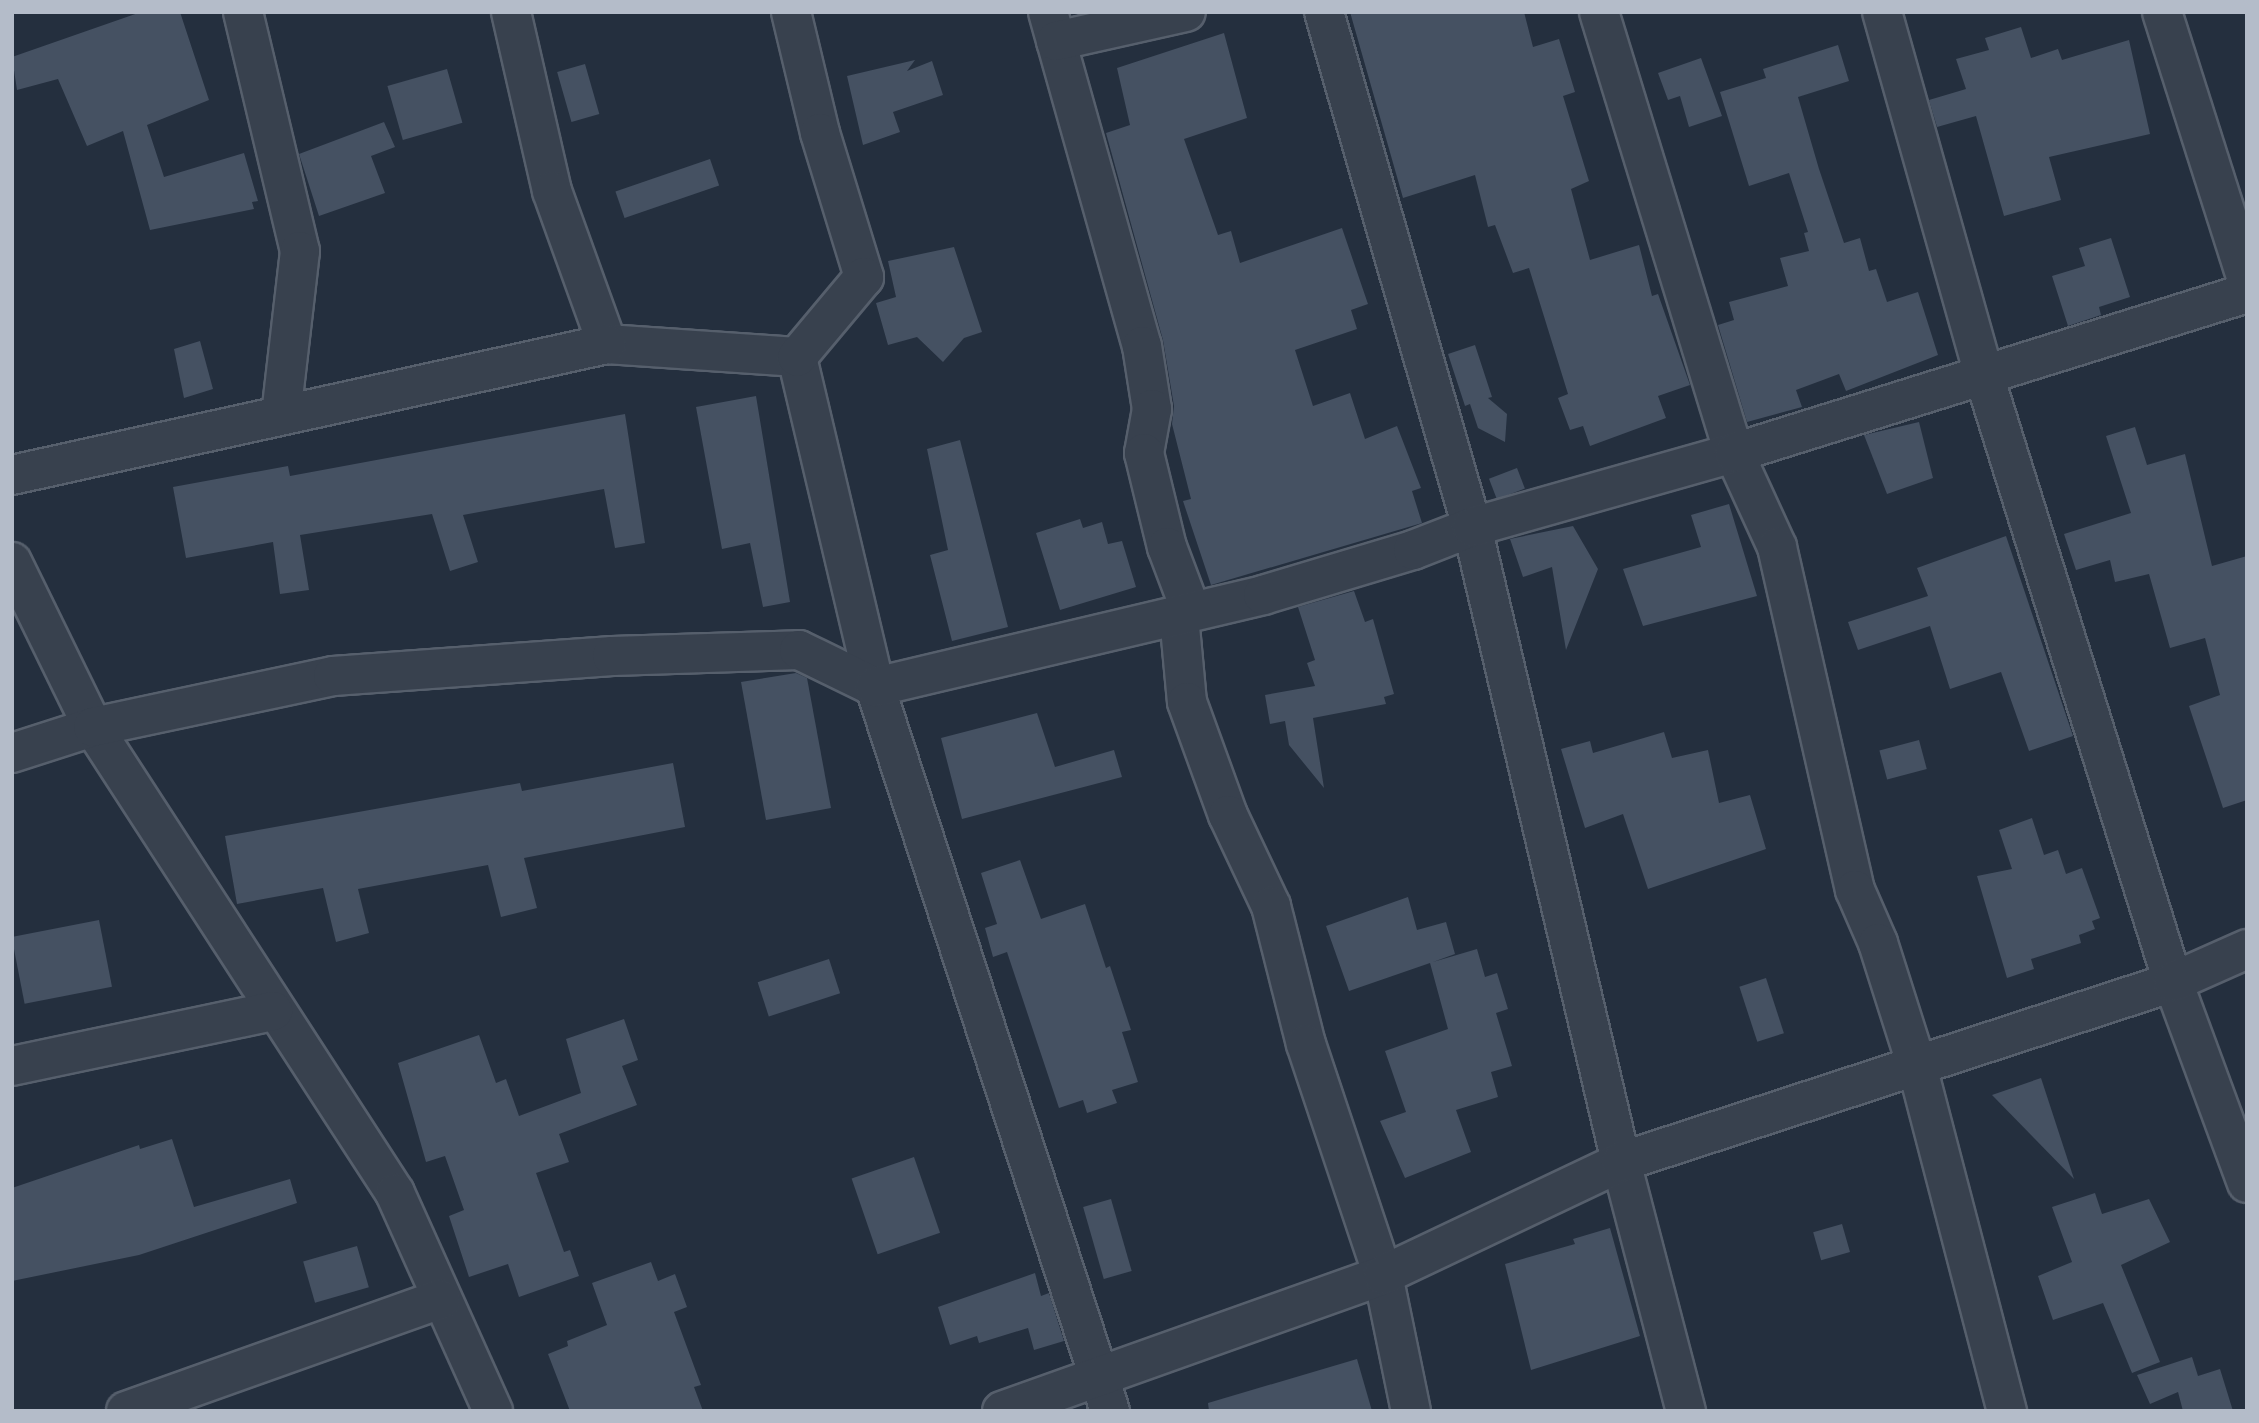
<!DOCTYPE html>
<html>
<head>
<meta charset="utf-8">
<style>
	body { margin:0 }
	#map { position:relative; width:2259px; height:1423px; overflow:hidden; background:#242f3e; font-family:"IBM Plex Sans",sans-serif }
	div>[style] { position:absolute }
	.building>* { inset:0; background:#455162; transform-origin:0 0 }
	.roads { filter:drop-shadow(2px 0 #565f6c) drop-shadow(-2px 0 #565f6c) drop-shadow(0 2px #565f6c) drop-shadow(0 -2px #565f6c) }
	.minor>* { height:38px; margin:-19px; padding:0 19px; transform-origin:19px; border-radius:19px; background:#38414e }
	span { translate:-50% -50%; white-space:nowrap; text-align:center; line-height:1.15; -webkit-text-stroke:7px #1d2633; paint-order:stroke }
	.frame { position:absolute; inset:0; border:14px solid #b4bcc9; pointer-events:none }
</style>
</head>
<body>
<div id="map">
	<div class="building">
		<div style="clip-path:polygon(141px 12px,180px 12px,209px 100px,147px 125px,164px 177px,244px 153px,258px 201px,252px 202px,254px 209px,150px 230px,123px 131px,87px 146px,58px 79px,17px 90px,12px 57px)"></div>
		<div style="clip-path:polygon(1350px 12px,1524px 12px,1533px 47px,1559px 39px,1575px 92px,1563px 96px,1589px 181px,1571px 189px,1590px 260px,1639px 245px,1652px 296px,1658px 294px,1690px 385px,1658px 396px,1666px 418px,1590px 446px,1583px 426px,1570px 430px,1558px 398px,1568px 394px,1529px 268px,1513px 273px,1495px 225px,1488px 227px,1475px 175px,1403px 198px)"></div>
		<div style="clip-path:polygon(2021px 27px,2031px 58px,2058px 49px,2062px 60px,2129px 40px,2150px 134px,2049px 157px,2061px 200px,2004px 216px,1976px 116px,1937px 127px,1929px 100px,1966px 89px,1956px 59px,1989px 50px,1985px 38px)"></div>
		<div style="clip-path:polygon(1224px 33px,1247px 118px,1184px 139px,1218px 235px,1231px 231px,1240px 263px,1342px 228px,1368px 304px,1351px 310px,1357px 329px,1295px 350px,1313px 406px,1350px 393px,1365px 439px,1397px 426px,1421px 488px,1412px 491px,1422px 523px,1211px 585px,1183px 501px,1191px 499px,1172px 424px,1174px 406px,1163px 340px,1106px 133px,1130px 125px,1117px 68px)"></div>
		<div style="clip-path:polygon(1838px 45px,1849px 81px,1798px 97px,1819px 169px,1844px 243px,1860px 238px,1869px 271px,1876px 269px,1887px 302px,1918px 292px,1938px 355px,1846px 391px,1839px 374px,1796px 390px,1802px 407px,1747px 422px,1718px 325px,1734px 320px,1729px 302px,1788px 286px,1780px 258px,1809px 251px,1804px 233px,1808px 232px,1789px 173px,1749px 186px,1720px 92px,1766px 78px,1763px 69px)"></div>
		<div style="clip-path:polygon(1701px 58px,1722px 116px,1689px 127px,1680px 96px,1668px 100px,1658px 73px)"></div>
		<div style="clip-path:polygon(915px 60px,907px 71px,932px 61px,943px 95px,893px 112px,900px 132px,863px 145px,847px 76px)"></div>
		<div style="left:585px;top:64px;width:52px;height:29px;rotate:74deg"></div>
		<div style="left:447px;top:69px;width:56px;height:62px;rotate:74deg"></div>
		<div style="clip-path:polygon(384px 122px,395px 147px,371px 156px,385px 193px,319px 216px,299px 154px)"></div>
		<div style="left:710px;top:159px;width:28px;height:100px;rotate:71deg"></div>
		<div style="clip-path:polygon(2111px 238px,2130px 297px,2099px 307px,2101px 315px,2068px 326px,2052px 276px,2085px 266px,2079px 248px)"></div>
		<div style="clip-path:polygon(954px 247px,982px 332px,964px 338px,943px 362px,917px 337px,888px 345px,876px 303px,896px 297px,888px 261px)"></div>
		<div style="clip-path:polygon(200px 341px,213px 389px,184px 398px,174px 349px)"></div>
		<div style="clip-path:polygon(1475px 345px,1492px 397px,1488px 398px,1507px 414px,1505px 442px,1478px 428px,1470px 404px,1465px 406px,1448px 354px)"></div>
		<div style="clip-path:polygon(756px 396px,790px 602px,763px 607px,750px 543px,722px 549px,696px 407px)"></div>
		<div style="clip-path:polygon(625px 414px,645px 543px,615px 548px,604px 489px,463px 515px,478px 562px,450px 571px,432px 514px,300px 535px,309px 590px,280px 594px,273px 542px,186px 558px,173px 487px,288px 466px,290px 476px)"></div>
		<div style="clip-path:polygon(1919px 422px,1933px 478px,1887px 494px,1864px 435px)"></div>
		<div style="clip-path:polygon(2135px 427px,2147px 465px,2185px 454px,2212px 566px,2247px 556px,2247px 800px,2223px 808px,2189px 706px,2220px 695px,2205px 638px,2170px 648px,2149px 574px,2115px 582px,2110px 560px,2076px 570px,2064px 534px,2131px 513px,2106px 436px)"></div>
		<div style="clip-path:polygon(960px 440px,1008px 627px,952px 641px,930px 555px,948px 550px,927px 449px)"></div>
		<div style="left:1517px;top:468px;width:22px;height:30px;rotate:69deg"></div>
		<div style="clip-path:polygon(1729px 504px,1757px 596px,1643px 626px,1623px 569px,1701px 547px,1691px 515px)"></div>
		<div style="clip-path:polygon(1080px 519px,1083px 528px,1102px 522px,1108px 544px,1122px 541px,1136px 587px,1060px 610px,1036px 533px)"></div>
		<div style="clip-path:polygon(1573px 526px,1598px 569px,1566px 650px,1552px 567px,1523px 577px,1510px 539px)"></div>
		<div style="clip-path:polygon(2006px 536px,2073px 736px,2029px 751px,2001px 672px,1950px 689px,1930px 626px,1858px 650px,1848px 622px,1928px 596px,1917px 568px)"></div>
		<div style="clip-path:polygon(1354px 591px,1365px 622px,1373px 619px,1394px 694px,1384px 697px,1386px 704px,1313px 718px,1324px 788px,1289px 745px,1285px 721px,1270px 724px,1265px 695px,1315px 686px,1307px 663px,1315px 660px,1298px 607px)"></div>
		<div style="clip-path:polygon(796px 673px,807px 678px,831px 808px,766px 820px,741px 682px)"></div>
		<div style="clip-path:polygon(1037px 713px,1055px 767px,1114px 750px,1122px 777px,962px 819px,941px 738px)"></div>
		<div style="clip-path:polygon(1664px 732px,1672px 758px,1708px 750px,1719px 803px,1750px 795px,1766px 849px,1648px 889px,1623px 814px,1585px 828px,1561px 749px,1590px 741px,1593px 753px)"></div>
		<div style="left:1919px;top:740px;width:30px;height:41px;rotate:75deg"></div>
		<div style="clip-path:polygon(673px 763px,685px 827px,524px 858px,537px 908px,501px 917px,488px 865px,358px 889px,369px 933px,336px 942px,323px 888px,237px 904px,225px 836px,520px 783px,522px 791px)"></div>
		<div style="clip-path:polygon(2032px 818px,2044px 855px,2058px 850px,2066px 874px,2082px 868px,2100px 918px,2092px 921px,2095px 929px,2079px 935px,2081px 943px,2031px 959px,2034px 969px,2007px 978px,1977px 876px,2012px 869px,1999px 830px)"></div>
		<div style="clip-path:polygon(1020px 860px,1041px 919px,1085px 904px,1106px 968px,1110px 966px,1131px 1030px,1122px 1032px,1138px 1082px,1112px 1090px,1117px 1103px,1087px 1113px,1083px 1100px,1059px 1108px,1007px 952px,993px 957px,985px 928px,997px 924px,981px 873px)"></div>
		<div style="clip-path:polygon(1408px 897px,1417px 930px,1446px 922px,1455px 954px,1433px 962px,1477px 949px,1485px 977px,1497px 973px,1508px 1009px,1496px 1013px,1512px 1066px,1491px 1072px,1498px 1097px,1456px 1110px,1471px 1152px,1405px 1178px,1380px 1121px,1406px 1112px,1385px 1051px,1448px 1029px,1430px 963px,1349px 991px,1326px 926px)"></div>
		<div style="left:99px;top:920px;width:68px;height:89px;rotate:79deg"></div>
		<div style="left:829px;top:959px;width:36px;height:75px;rotate:72deg"></div>
		<div style="left:1766px;top:978px;width:58px;height:28px;rotate:72deg"></div>
		<div style="clip-path:polygon(624px 1019px,638px 1060px,622px 1066px,637px 1105px,559px 1134px,569px 1162px,536px 1173px,564px 1252px,570px 1250px,579px 1276px,519px 1297px,508px 1264px,469px 1277px,449px 1216px,464px 1210px,445px 1156px,426px 1162px,398px 1063px,479px 1035px,496px 1083px,506px 1079px,519px 1116px,581px 1093px,566px 1039px)"></div>
		<div style="clip-path:polygon(2041px 1078px,2074px 1179px,1992px 1095px)"></div>
		<div style="clip-path:polygon(172px 1139px,194px 1207px,290px 1179px,297px 1203px,139px 1255px,12px 1281px,12px 1188px,139px 1145px,140px 1149px)"></div>
		<div style="left:914px;top:1157px;width:80px;height:66px;rotate:71deg"></div>
		<div style="clip-path:polygon(2095px 1193px,2102px 1214px,2149px 1199px,2170px 1242px,2121px 1265px,2160px 1362px,2132px 1373px,2103px 1303px,2053px 1320px,2038px 1276px,2072px 1262px,2052px 1207px)"></div>
		<div style="left:1111px;top:1199px;width:75px;height:29px;rotate:74deg"></div>
		<div style="left:1842px;top:1224px;width:29px;height:30px;rotate:74deg"></div>
		<div style="clip-path:polygon(1610px 1228px,1640px 1336px,1531px 1370px,1505px 1264px,1575px 1244px,1573px 1239px)"></div>
		<div style="left:357px;top:1246px;width:43px;height:56px;rotate:74deg"></div>
		<div style="clip-path:polygon(651px 1262px,658px 1281px,675px 1274px,687px 1307px,674px 1312px,701px 1385px,694px 1387px,703px 1411px,570px 1411px,548px 1354px,568px 1346px,567px 1341px,607px 1325px,592px 1283px)"></div>
		<div style="clip-path:polygon(1035px 1273px,1041px 1296px,1049px 1293px,1064px 1341px,1034px 1350px,1028px 1328px,979px 1343px,977px 1336px,950px 1345px,938px 1307px)"></div>
		<div style="clip-path:polygon(2192px 1357px,2198px 1376px,2220px 1369px,2233px 1411px,2183px 1411px,2178px 1392px,2150px 1404px,2137px 1375px)"></div>
		<div style="clip-path:polygon(1357px 1359px,1372px 1411px,1209px 1411px,1208px 1403px)"></div>
	</div>
	<div class="roads">
		<div class="minor">
			<div style="left:243px;top:12px;width:246px;rotate:76.6deg"></div>
			<div style="left:300px;top:251px;width:165px;rotate:96.6deg"></div>
			<div style="left:511px;top:12px;width:184px;rotate:77.1deg"></div>
			<div style="left:552px;top:191px;width:163px;rotate:70.2deg"></div>
			<div style="left:607px;top:344px;width:190px;rotate:3.9deg"></div>
			<div style="left:797px;top:357px;width:339px;rotate:76.7deg"></div>
			<div style="left:875px;top:687px;width:761px;rotate:72.02deg"></div>
			<div style="left:791px;top:12px;width:124px;rotate:76.5deg"></div>
			<div style="left:820px;top:133px;width:151px;rotate:73deg"></div>
			<div style="left:864px;top:277px;width:104px;rotate:129.9deg"></div>
			<div style="left:1048px;top:12px;width:347px;rotate:74.3deg"></div>
			<div style="left:1142px;top:346px;width:64px;rotate:81deg"></div>
			<div style="left:1152px;top:409px;width:45px;rotate:100.3deg"></div>
			<div style="left:1144px;top:453px;width:97px;rotate:76.3deg"></div>
			<div style="left:1167px;top:547px;width:68px;rotate:69.4deg"></div>
			<div style="left:1324px;top:12px;width:536px;rotate:73.97deg"></div>
			<div style="left:1472px;top:527px;width:652px;rotate:76.79deg"></div>
			<div style="left:1621px;top:1162px;width:257px;rotate:75.4deg"></div>
			<div style="left:1599px;top:12px;width:461px;rotate:73deg"></div>
			<div style="left:1734px;top:453px;width:103px;rotate:65.4deg"></div>
			<div style="left:1777px;top:547px;width:352px;rotate:77.2deg"></div>
			<div style="left:1855px;top:890px;width:58px;rotate:66.5deg"></div>
			<div style="left:1878px;top:943px;width:129px;rotate:72.4deg"></div>
			<div style="left:1917px;top:1066px;width:357px;rotate:75.4deg"></div>
			<div style="left:1882px;top:12px;width:378px;rotate:74.3deg"></div>
			<div style="left:1984px;top:376px;width:635px;rotate:72.68deg"></div>
			<div style="left:2173px;top:982px;width:214px;rotate:69.8deg"></div>
			<div style="left:2162px;top:12px;width:281px;rotate:72.4deg"></div>
			<div style="left:1056px;top:41px;width:133px;rotate:-12.6deg"></div>
			<div style="left:12px;top:475px;width:609px;rotate:-12.42deg"></div>
			<div style="left:12px;top:562px;width:184px;rotate:63.9deg"></div>
			<div style="left:93px;top:727px;width:555px;rotate:57.05deg"></div>
			<div style="left:395px;top:1193px;width:239px;rotate:65.8deg"></div>
			<div style="left:1179px;top:616px;width:86px;rotate:84.7deg"></div>
			<div style="left:1187px;top:702px;width:120px;rotate:70.1deg"></div>
			<div style="left:1228px;top:815px;width:101px;rotate:64.7deg"></div>
			<div style="left:1271px;top:906px;width:142px;rotate:75.8deg"></div>
			<div style="left:1306px;top:1044px;width:243px;rotate:71.6deg"></div>
			<div style="left:1383px;top:1275px;width:139px;rotate:78.4deg"></div>
			<div style="left:12px;top:753px;width:85px;rotate:-17.8deg"></div>
			<div style="left:93px;top:727px;width:245px;rotate:-12deg"></div>
			<div style="left:333px;top:676px;width:280px;rotate:-4.1deg"></div>
			<div style="left:612px;top:656px;width:187px;rotate:-1.8deg"></div>
			<div style="left:799px;top:650px;width:85px;rotate:26deg"></div>
			<div style="left:875px;top:687px;width:399px;rotate:-13.3deg"></div>
			<div style="left:1263px;top:595px;width:157px;rotate:-16.7deg"></div>
			<div style="left:1413px;top:550px;width:63px;rotate:-21.3deg"></div>
			<div style="left:1472px;top:527px;width:272px;rotate:-15.8deg"></div>
			<div style="left:1734px;top:453px;width:537px;rotate:-17.32deg"></div>
			<div style="left:12px;top:1066px;width:267px;rotate:-11.9deg"></div>
			<div style="left:126px;top:1411px;width:334px;rotate:-19.6deg"></div>
			<div style="left:1002px;top:1411px;width:405px;rotate:-19.6deg"></div>
			<div style="left:1383px;top:1275px;width:263px;rotate:-25.4deg"></div>
			<div style="left:1621px;top:1162px;width:581px;rotate:-18.06deg"></div>
			<div style="left:2173px;top:982px;width:81px;rotate:-24deg"></div>
		</div>
	</div>
	<div class="frame"></div>
</div>
</body>
</html>
